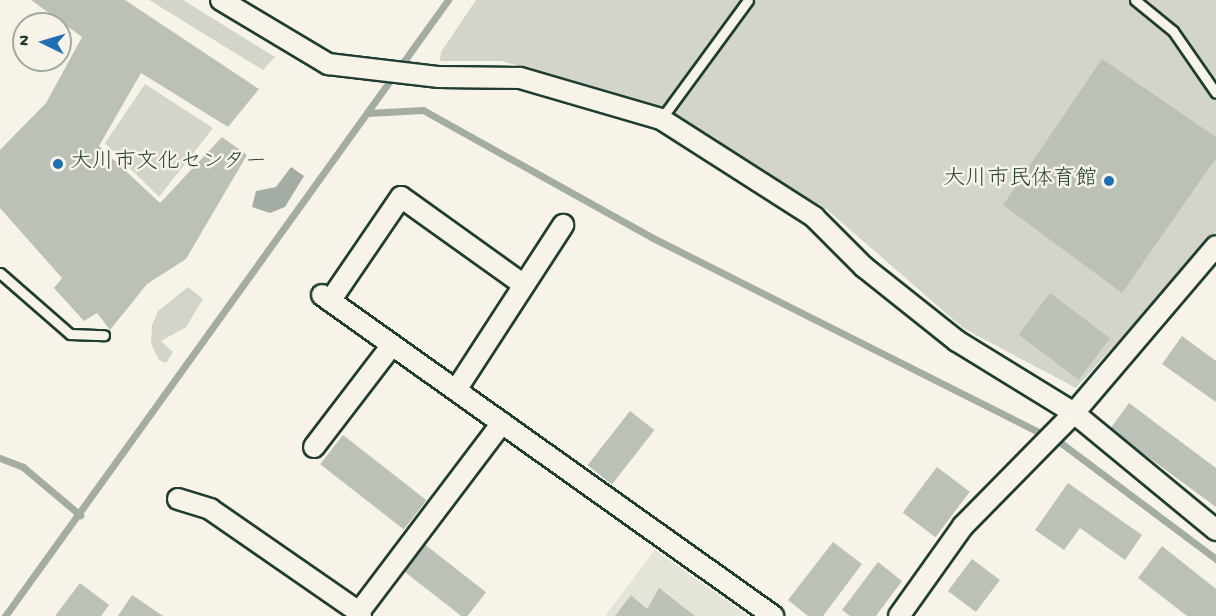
<!DOCTYPE html>
<html>
<head>
<meta charset="utf-8">
<style>
	body { margin:0 }
	#map { position:relative; width:1216px; height:616px; overflow:hidden; background:#f7f3e8; font-family:"Gochi Hand","Klee One",sans-serif }
	div>[style] { position:absolute }
	.built>* { inset:0; background:#e5e4d9 }
	.green>* { inset:0; background:#d3d5ca }
	.water>* { inset:0; background:#a4ada3 }
	.stream>* { height:7px; margin:-3.5px; padding:0 3.5px; transform-origin:3.5px; border-radius:3.5px; background:#a4ada3 }
	.building>* { inset:0; background:#bbc1b6; transform-origin:0 0 }
	.roads { filter:drop-shadow(2px 0 #1f3d34) drop-shadow(-2px 0 #1f3d34) drop-shadow(0 2px #1f3d34) drop-shadow(0 -2px #1f3d34) }
	.service>* { height:9px; margin:-4.5px; padding:0 4.5px; transform-origin:4.5px; border-radius:4.5px; background:#f7f3e8 }
	.minor>* { height:20px; margin:-10px; padding:0 10px; transform-origin:10px; border-radius:10px; background:#f7f3e8 }
	.dots>* { width:16px; height:16px; translate:-50% -50%; box-sizing:border-box; border:3px solid #f7f3e8; border-radius:50% }
	span { translate:-50% -50%; white-space:nowrap; text-align:center; line-height:1.15; -webkit-text-stroke:5px #f7f3e8; paint-order:stroke }
	.poi-label { font-size:22px; color:#1f3d34 }
	.left { translate:0 -50%; text-align:left }
	.right { translate:-100% -50%; text-align:right }
	.north { position:absolute; left:12px; top:12px; width:60px; height:60px; box-sizing:border-box; background:#f7f3e8; border:2px solid #a1aaa0; border-radius:50%; rotate:275deg; font-size:16px; font-weight:700; line-height:24px; text-align:center; color:#1f3d34 }
	.north::after { content:''; display:block; margin:auto; width:21px; height:27px; background:#1f6fb2; clip-path:polygon(50% 0,100% 100%,50% 72%,0 100%) }
</style>
</head>
<body>
<div id="map">
	<div class="built">
		<div style="clip-path:polygon(655px 550px,748px 616px,605px 616px)"></div>
	</div>
	<div class="green">
		<div style="clip-path:polygon(149px 0,183px 0,275px 57px,263px 70px)"></div>
		<div style="clip-path:polygon(476px 0,1216px 0,1216px 232px,1076px 388px,963px 328px,824px 207px,645px 105px,502px 61px,440px 61px,441px 52px)"></div>
		<div style="clip-path:polygon(145px 84px,213px 128px,159px 197px,105px 143px)"></div>
		<div style="clip-path:polygon(188px 287px,203px 299px,186px 327px,161px 341px,173px 352px,166px 363px,159px 360px,151px 344px,152px 325px,158px 311px)"></div>
	</div>
	<div class="water">
		<div style="clip-path:polygon(291px 167px,304px 176px,285px 207px,270px 213px,252px 207px,256px 191px,276px 187px)"></div>
	</div>
	<div class="stream">
		<div style="left:367px;top:113px;width:56px;rotate:-3.1deg"></div>
		<div style="left:423px;top:110px;width:263px;rotate:29.1deg"></div>
		<div style="left:653px;top:238px;width:457px;rotate:26.7deg"></div>
		<div style="left:1061px;top:443px;width:194px;rotate:36.8deg"></div>
		<div style="left:0;top:458px;width:25px;rotate:21deg"></div>
		<div style="left:23px;top:467px;width:75px;rotate:40.1deg"></div>
		<div style="left:5px;top:616px;width:759px;rotate:-54.28deg"></div>
	</div>
	<div class="building">
		<div style="clip-path:polygon(31px 0,125px 0,259px 89px,228px 127px,141px 73px,99px 146px,160px 203px,222px 137px,247px 155px,186px 259px,147px 284px,110px 330px,97px 313px,84px 321px,54px 288px,62px 278px,0 208px,0 150px,46px 103px,82px 37px)"></div>
		<div style="clip-path:polygon(1102px 59px,1216px 137px,1216px 158px,1122px 293px,1003px 205px)"></div>
		<div style="left:1050px;top:293px;width:75px;height:52px;rotate:37deg"></div>
		<div style="clip-path:polygon(1182px 336px,1216px 361px,1216px 402px,1162px 364px)"></div>
		<div style="clip-path:polygon(1129px 403px,1216px 468px,1216px 507px,1110px 429px)"></div>
		<div style="left:630px;top:411px;width:31px;height:69px;rotate:38deg"></div>
		<div style="left:343px;top:435px;width:106px;height:37px;rotate:38deg"></div>
		<div style="left:937px;top:467px;width:41px;height:57px;rotate:37deg"></div>
		<div style="clip-path:polygon(1068px 483px,1142px 535px,1125px 560px,1080px 528px,1064px 550px,1035px 530px)"></div>
		<div style="clip-path:polygon(833px 542px,862px 564px,823px 616px,808px 616px,788px 600px)"></div>
		<div style="left:423px;top:543px;width:80px;height:34px;rotate:38deg"></div>
		<div style="clip-path:polygon(1162px 546px,1216px 589px,1216px 616px,1187px 616px,1138px 578px)"></div>
		<div style="left:972px;top:559px;width:35px;height:40px;rotate:37deg"></div>
		<div style="clip-path:polygon(878px 562px,902px 581px,876px 616px,850px 616px,842px 610px)"></div>
		<div style="clip-path:polygon(80px 583px,109px 605px,101px 616px,55px 616px)"></div>
		<div style="clip-path:polygon(659px 588px,695px 616px,615px 616px,631px 595px,647px 609px)"></div>
		<div style="clip-path:polygon(132px 595px,163px 616px,118px 616px)"></div>
	</div>
	<div class="roads">
		<div class="service">
			<div style="left:1135px;top:0;width:49px;rotate:39.2deg"></div>
			<div style="left:1173px;top:31px;width:75px;rotate:55.3deg"></div>
			<div style="left:661px;top:119px;width:147px;rotate:-53.8deg"></div>
			<div style="left:0;top:273px;width:93px;rotate:41.1deg"></div>
			<div style="left:70px;top:334px;width:34px;rotate:2deg"></div>
		</div>
		<div class="minor">
			<div style="left:221px;top:0;width:125px;rotate:30.9deg"></div>
			<div style="left:328px;top:64px;width:112px;rotate:6.7deg"></div>
			<div style="left:439px;top:77px;width:81px;rotate:0.7deg"></div>
			<div style="left:520px;top:78px;width:147px;rotate:16.2deg"></div>
			<div style="left:661px;top:119px;width:182px;rotate:32.6deg"></div>
			<div style="left:814px;top:217px;width:71px;rotate:45deg"></div>
			<div style="left:864px;top:267px;width:119px;rotate:38.5deg"></div>
			<div style="left:957px;top:341px;width:137px;rotate:31.6deg"></div>
			<div style="left:1074px;top:413px;width:184px;rotate:39.5deg"></div>
			<div style="left:322px;top:295px;width:554px;rotate:35.44deg"></div>
			<div style="left:330px;top:301px;width:126px;rotate:-55.7deg"></div>
			<div style="left:401px;top:197px;width:151px;rotate:35.6deg"></div>
			<div style="left:456px;top:390px;width:197px;rotate:-57deg"></div>
			<div style="left:314px;top:447px;width:128px;rotate:-52.6deg"></div>
			<div style="left:178px;top:499px;width:34px;rotate:17deg"></div>
			<div style="left:210px;top:509px;width:181px;rotate:34.7deg"></div>
			<div style="left:361px;top:616px;width:4px;rotate:-117deg"></div>
			<div style="left:359px;top:612px;width:237px;rotate:-52.9deg"></div>
			<div style="left:899px;top:616px;width:110px;rotate:-54.6deg"></div>
			<div style="left:963px;top:526px;width:158px;rotate:-45.5deg"></div>
			<div style="left:1074px;top:413px;width:219px;rotate:-49.6deg"></div>
		</div>
	</div>
	<div class="dots">
		<div style="left:58px;top:164px;background:#1f6fb2"></div>
		<div style="left:1109px;top:181px;background:#1f6fb2"></div>
	</div>
	<div class="poi-label">
		<span class="left" style="left:70px;top:164px">大川市文化センター</span>
		<span class="right" style="left:1097px;top:181px">大川市民体育館</span>
	</div>
	<div class="north">N</div>
</div>
</body>
</html>
